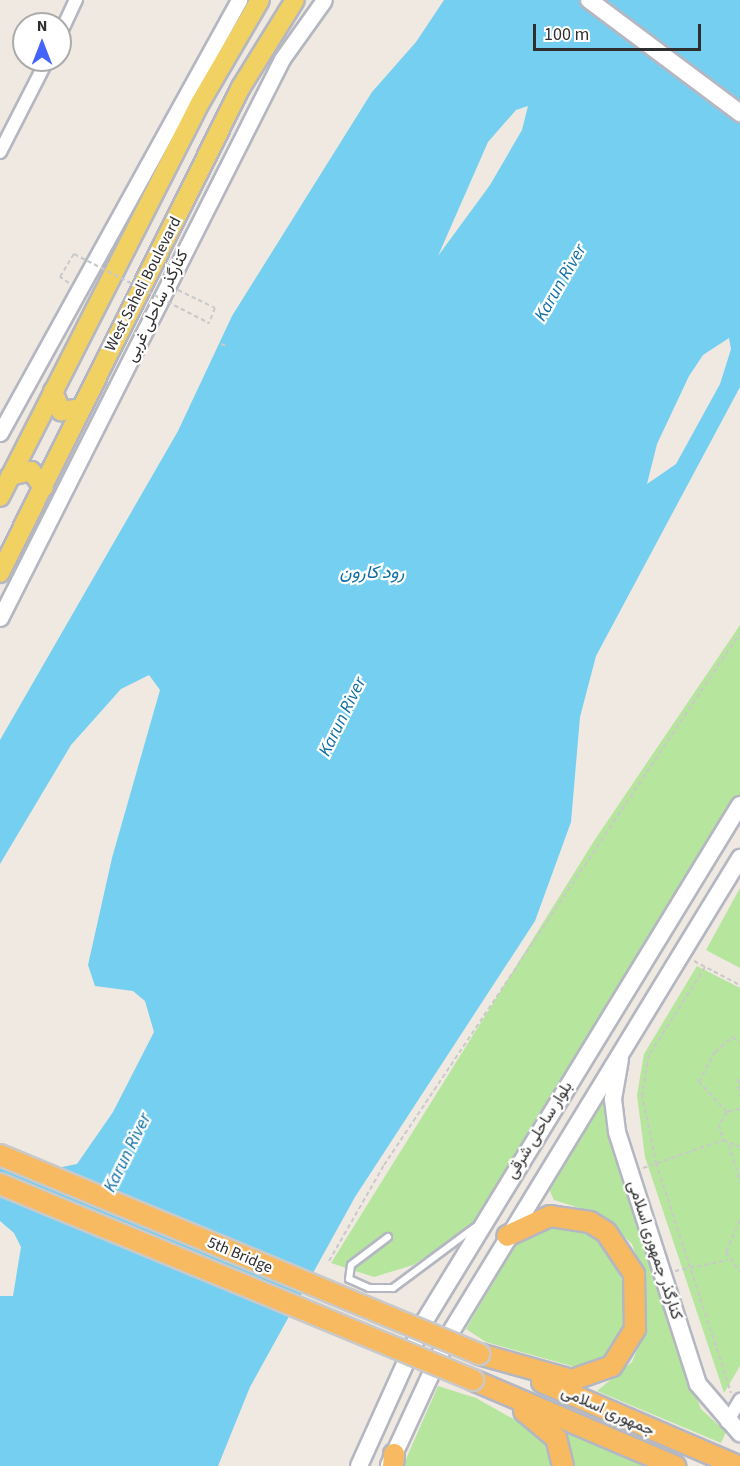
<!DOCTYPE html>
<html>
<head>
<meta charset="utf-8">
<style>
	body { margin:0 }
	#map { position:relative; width:740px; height:1466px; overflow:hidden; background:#efe9e1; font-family:"Source Sans 3",Vazirmatn,sans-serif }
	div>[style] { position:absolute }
	.green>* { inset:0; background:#b6e59e }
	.water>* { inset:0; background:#75cff0 }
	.path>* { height:2px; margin-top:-1px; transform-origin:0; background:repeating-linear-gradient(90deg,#c9c9c9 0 4.5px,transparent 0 7.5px) }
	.roads { filter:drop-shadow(2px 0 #b4b7c1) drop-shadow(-2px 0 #b4b7c1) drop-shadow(0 2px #b4b7c1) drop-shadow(0 -2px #b4b7c1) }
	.service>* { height:6px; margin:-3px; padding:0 3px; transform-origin:3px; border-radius:3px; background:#fff }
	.minor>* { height:12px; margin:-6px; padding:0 6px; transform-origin:6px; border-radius:6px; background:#fff }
	.tertiary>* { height:15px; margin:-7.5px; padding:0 7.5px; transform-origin:7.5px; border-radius:7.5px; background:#fff }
	.secondary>* { height:16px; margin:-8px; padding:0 8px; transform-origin:8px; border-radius:8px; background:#fff }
	.primary>* { height:18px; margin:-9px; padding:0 9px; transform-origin:9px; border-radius:9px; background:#f2d163 }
	.trunk>* { height:20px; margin:-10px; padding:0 10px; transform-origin:10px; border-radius:10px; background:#f8ba60 }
	.path-bridge>* { height:2px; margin-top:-1px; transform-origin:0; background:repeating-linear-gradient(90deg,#c9c9c9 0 4.5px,transparent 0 7.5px) }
	.bridges { filter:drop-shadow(2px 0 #c9c9c9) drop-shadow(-2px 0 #c9c9c9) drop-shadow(0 2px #c9c9c9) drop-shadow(0 -2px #c9c9c9) }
	.trunk-bridge>* { height:20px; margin:-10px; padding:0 10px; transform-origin:10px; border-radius:10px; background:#f8ba60 }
	span { translate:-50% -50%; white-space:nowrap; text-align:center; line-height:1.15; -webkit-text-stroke:4.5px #fff; paint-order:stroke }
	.street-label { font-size:16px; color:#2e2e2e }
	.water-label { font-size:18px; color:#0d6fa3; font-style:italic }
	.north { position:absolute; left:12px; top:12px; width:60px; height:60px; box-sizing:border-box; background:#fff; border:2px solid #ababab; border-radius:50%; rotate:0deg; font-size:16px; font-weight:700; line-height:24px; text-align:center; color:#2e2e2e }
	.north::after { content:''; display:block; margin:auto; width:21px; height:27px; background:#4264fb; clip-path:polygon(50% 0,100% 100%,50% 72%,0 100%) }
	.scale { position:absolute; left:533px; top:24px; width:168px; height:27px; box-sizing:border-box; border:3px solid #2e2e2e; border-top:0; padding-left:8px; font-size:18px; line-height:21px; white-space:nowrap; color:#2e2e2e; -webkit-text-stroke:4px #fff; paint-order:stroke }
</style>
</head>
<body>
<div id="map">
	<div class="green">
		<div style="clip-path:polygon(740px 625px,740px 806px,482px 1222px,413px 1265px,374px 1277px,331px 1263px,594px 841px)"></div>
		<div style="clip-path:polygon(740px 888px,740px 968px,706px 950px)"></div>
		<div style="clip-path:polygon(697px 966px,740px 988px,740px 1366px,724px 1393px,645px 1157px,637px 1095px,644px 1054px)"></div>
		<div style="clip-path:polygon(603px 1101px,691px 1383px,701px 1409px,726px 1432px,721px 1443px,597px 1391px,632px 1362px,647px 1327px,647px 1286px,632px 1244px,602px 1215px,554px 1200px,549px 1189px)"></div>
		<div style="clip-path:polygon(547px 1226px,575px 1229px,605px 1244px,628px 1293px,621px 1336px,608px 1357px,586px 1370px,486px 1342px,466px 1329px,517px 1242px)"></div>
		<div style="clip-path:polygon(438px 1386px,476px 1398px,540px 1434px,553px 1466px,403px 1466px)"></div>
		<div style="clip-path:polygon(557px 1425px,650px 1466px,572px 1466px)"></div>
	</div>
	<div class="water">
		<div style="clip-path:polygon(evenodd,444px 0,740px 0,740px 387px,596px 656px,580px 717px,571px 822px,535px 921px,355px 1197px,250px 1387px,218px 1466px,0 1466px,0 1296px,13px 1296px,21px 1247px,14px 1233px,0 1221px,0 1143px,57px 1168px,77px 1164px,113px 1112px,154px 1032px,145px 1001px,133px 991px,95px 986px,88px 965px,112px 858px,160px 690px,149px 675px,121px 689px,71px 745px,0 864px,0 740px,178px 431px,232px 316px,372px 92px,416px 42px,444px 0,528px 106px,522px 130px,490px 185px,438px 256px,488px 142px,516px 110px,528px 106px,444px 0,729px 338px,731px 349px,720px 384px,676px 464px,647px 484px,657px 444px,689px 376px,703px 355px,729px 338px)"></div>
	</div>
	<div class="path">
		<div style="left:69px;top:283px;width:11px;rotate:-146deg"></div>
		<div style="left:60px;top:277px;width:27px;rotate:-59deg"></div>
		<div style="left:178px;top:290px;width:41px;rotate:25.9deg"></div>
		<div style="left:215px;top:308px;width:16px;rotate:112deg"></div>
		<div style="left:221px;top:344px;width:6px;rotate:18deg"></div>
		<div style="left:694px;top:961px;width:52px;rotate:27.6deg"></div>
		<div style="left:705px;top:967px;width:104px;rotate:122.5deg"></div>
		<div style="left:649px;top:1055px;width:40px;rotate:100deg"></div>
		<div style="left:642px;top:1094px;width:70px;rotate:78.5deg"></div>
		<div style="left:656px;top:1163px;width:242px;rotate:71.9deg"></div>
		<div style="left:738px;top:1079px;width:17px;rotate:83deg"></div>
		<div style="left:740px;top:1109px;width:13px;rotate:167deg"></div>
		<div style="left:727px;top:1112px;width:15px;rotate:122deg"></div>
		<div style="left:719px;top:1125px;width:16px;rotate:75deg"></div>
		<div style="left:723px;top:1140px;width:18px;rotate:22deg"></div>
		<div style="left:727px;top:1112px;width:41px;rotate:-133deg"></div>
		<div style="left:699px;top:1082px;width:34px;rotate:-62deg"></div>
		<div style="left:715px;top:1052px;width:23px;rotate:-41deg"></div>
		<div style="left:732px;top:1037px;width:9px;rotate:32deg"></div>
		<div style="left:729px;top:1145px;width:39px;rotate:73deg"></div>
		<div style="left:643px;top:1168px;width:85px;rotate:-19.3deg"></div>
		<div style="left:740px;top:1220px;width:35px;rotate:114deg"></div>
		<div style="left:726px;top:1252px;width:24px;rotate:55deg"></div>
		<div style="left:329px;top:1261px;width:111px;rotate:-60.2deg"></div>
		<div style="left:384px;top:1165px;width:640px;rotate:-56.21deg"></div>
		<div style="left:675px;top:1271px;width:54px;rotate:-11.7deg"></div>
	</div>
	<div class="roads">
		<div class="service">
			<div style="left:388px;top:1237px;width:46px;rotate:142.9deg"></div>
			<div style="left:351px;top:1265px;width:14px;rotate:98deg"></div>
			<div style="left:349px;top:1279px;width:22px;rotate:24deg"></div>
			<div style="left:369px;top:1288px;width:24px"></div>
			<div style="left:393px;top:1288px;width:102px;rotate:-36.6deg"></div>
		</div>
		<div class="minor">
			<div style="left:60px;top:34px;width:38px;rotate:-65deg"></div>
			<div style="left:0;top:152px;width:103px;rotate:-62.9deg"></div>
			<div style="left:727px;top:1422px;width:26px;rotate:-59deg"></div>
		</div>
		<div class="tertiary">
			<div style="left:0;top:433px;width:495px;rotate:-61.1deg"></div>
			<div style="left:0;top:618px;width:626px;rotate:-63.23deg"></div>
			<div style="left:282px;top:59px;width:72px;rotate:-54.6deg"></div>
		</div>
		<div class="secondary">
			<div style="left:589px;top:0;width:189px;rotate:36.8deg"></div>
			<div style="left:620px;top:1059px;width:41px;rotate:99.9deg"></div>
			<div style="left:613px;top:1099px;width:33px;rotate:83deg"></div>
			<div style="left:617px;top:1132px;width:265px;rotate:72.2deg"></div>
			<div style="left:698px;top:1384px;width:65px;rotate:49.4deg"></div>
			<div style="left:389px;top:1465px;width:143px;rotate:-65.2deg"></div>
			<div style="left:449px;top:1335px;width:559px;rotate:-58.61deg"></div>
			<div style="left:359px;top:1466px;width:158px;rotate:-65.7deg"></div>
			<div style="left:424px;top:1322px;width:606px;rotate:-58.57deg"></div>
		</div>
		<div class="primary">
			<div style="left:53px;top:391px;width:22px;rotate:68deg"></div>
			<div style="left:61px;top:411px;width:21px;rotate:-8deg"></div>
			<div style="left:10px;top:476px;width:22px;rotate:-13deg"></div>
			<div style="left:31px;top:471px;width:21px;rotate:53deg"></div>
			<div style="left:0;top:497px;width:442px;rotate:-63.1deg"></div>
			<div style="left:200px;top:103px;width:119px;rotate:-59.8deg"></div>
			<div style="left:0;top:573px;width:542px;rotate:-63.62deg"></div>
			<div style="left:241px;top:87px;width:102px;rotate:-58.2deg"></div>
		</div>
		<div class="trunk">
			<div style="left:479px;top:1354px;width:97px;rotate:15.6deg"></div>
			<div style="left:572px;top:1380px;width:42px;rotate:-19.3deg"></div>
			<div style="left:612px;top:1366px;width:44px;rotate:-58.1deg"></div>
			<div style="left:635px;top:1329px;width:55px;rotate:-91deg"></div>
			<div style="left:634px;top:1274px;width:50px;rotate:-123.7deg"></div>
			<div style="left:606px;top:1232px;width:19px;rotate:-148deg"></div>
			<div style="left:590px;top:1222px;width:40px;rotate:-171.5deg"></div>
			<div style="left:550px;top:1216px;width:47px;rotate:155.1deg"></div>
			<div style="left:473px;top:1380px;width:220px;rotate:23.1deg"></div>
			<div style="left:542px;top:1382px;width:213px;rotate:23.2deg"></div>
			<div style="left:524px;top:1411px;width:42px;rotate:40.2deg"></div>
			<div style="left:556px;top:1438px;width:29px;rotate:76deg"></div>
			<div style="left:393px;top:1466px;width:12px;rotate:-85deg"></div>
		</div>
	</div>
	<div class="path-bridge">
		<div style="left:74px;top:254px;width:152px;rotate:27.1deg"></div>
	</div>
	<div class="bridges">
		<div class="trunk-bridge">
			<div style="left:0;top:1155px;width:519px;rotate:22.56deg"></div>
			<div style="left:0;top:1184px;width:512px;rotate:22.51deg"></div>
		</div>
	</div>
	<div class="street-label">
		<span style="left:143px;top:284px;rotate:-63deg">West Saheli Boulevard</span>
		<span style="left:157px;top:306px;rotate:-64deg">کنارگذر ساحلی غربی</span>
		<span style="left:539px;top:1130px;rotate:-58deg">بلوار ساحلی شرقی</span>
		<span style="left:655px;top:1250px;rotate:72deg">کنارگذر جمهوری اسلامی</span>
		<span style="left:240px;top:1255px;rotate:23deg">5th Bridge</span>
		<span style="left:608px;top:1411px;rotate:24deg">جمهوری اسلامی</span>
	</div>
	<div class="water-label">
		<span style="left:561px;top:283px;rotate:-60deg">Karun River</span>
		<span style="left:372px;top:573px">رود کارون</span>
		<span style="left:343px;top:717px;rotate:-64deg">Karun River</span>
		<span style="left:128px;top:1153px;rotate:-64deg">Karun River</span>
	</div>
	<div class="north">N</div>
	<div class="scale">100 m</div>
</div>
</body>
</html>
